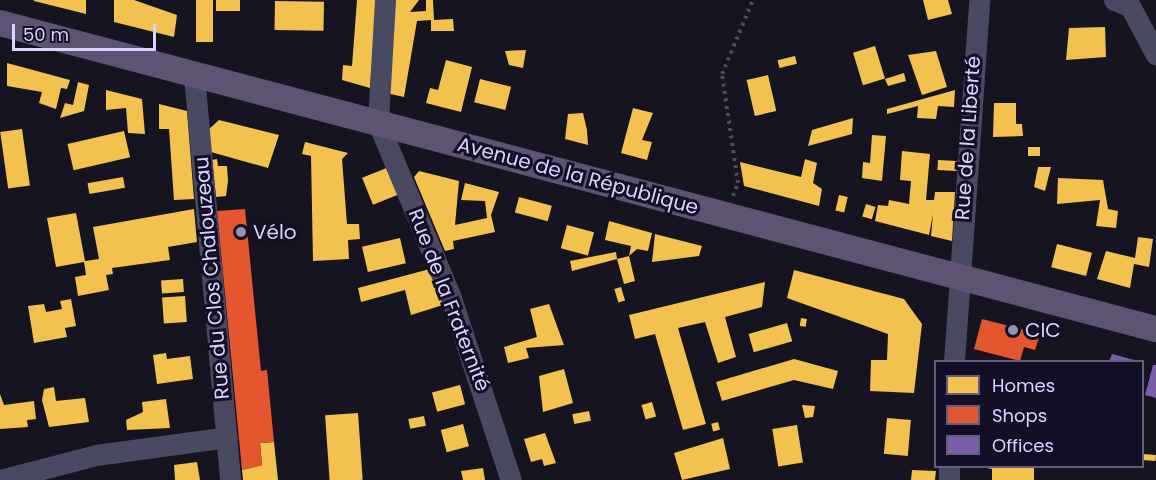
<!DOCTYPE html>
<html>
<head>
<meta charset="utf-8">
<style>
	body { margin:0 }
	#map { position:relative; width:1156px; height:480px; overflow:hidden; background:#161421; font-family:Poppins,sans-serif }
	div>[style] { position:absolute }
	.homes>* { inset:0; background:#f2c14e; transform-origin:0 0 }
	.shops>* { inset:0; background:#e4572e }
	.offices>* { inset:0; background:#7b5ea7 }
	.path>* { height:4px; margin-top:-2px; transform-origin:0; background:repeating-linear-gradient(90deg,#44505f 0 3px,transparent 0 7.5px) }
	.minor>* { height:21px; margin:-10.5px; padding:0 10.5px; transform-origin:10.5px; border-radius:10.5px; background:#4a4962 }
	.major>* { height:26px; margin:-13px; padding:0 13px; transform-origin:13px; border-radius:13px; background:#5e5373 }
	.dots>* { width:16px; height:16px; translate:-50% -50%; box-sizing:border-box; border:3px solid #130f26; border-radius:50% }
	span { translate:-50% -50%; white-space:nowrap; text-align:center; line-height:1.15; -webkit-text-stroke:6px #130f26; paint-order:stroke }
	.street-label { font-size:20px; color:#d9d4ff }
	.poi-label { font-size:20px; color:#d9d4ff }
	.left { translate:0 -50%; text-align:left }
	.legend { position:absolute; left:934px; top:360px; width:210px; height:108px; box-sizing:border-box; background:#130f26; border:2px solid #625e7d; margin:0; padding:8px 10px; list-style:none; font-size:18px; color:#d9d4ff }
	.legend li { display:flex; align-items:center; gap:12px; height:30px }
	.legend b { width:30px; border:2px solid #625e7d }
	.scale { position:absolute; left:12px; top:24px; width:144px; height:27px; box-sizing:border-box; border:3px solid #d9d4ff; border-top:0; padding-left:8px; font-size:18px; line-height:21px; white-space:nowrap; color:#d9d4ff; -webkit-text-stroke:4px #130f26; paint-order:stroke }
</style>
</head>
<body>
<div id="map">
	<div class="homes">
		<div style="clip-path:polygon(34px 0,86px 0,86px 14px,34px 1px)"></div>
		<div style="clip-path:polygon(114px 0,134px 0,177px 15px,174px 37px,114px 22px)"></div>
		<div style="left:196px;top:0;width:17px;height:42px"></div>
		<div style="left:216px;top:0;width:24px;height:11px"></div>
		<div style="clip-path:polygon(357px 0,377px 0,370px 88px,342px 80px,343px 65px,352px 66px)"></div>
		<div style="clip-path:polygon(395px 0,419px 0,410px 12px,426px 11px,426px 0,433px 0,434px 20px,453px 19px,454px 31px,431px 31px,431px 20px,417px 21px,404px 97px,386px 93px)"></div>
		<div style="clip-path:polygon(923px 0,948px 0,952px 14px,928px 20px)"></div>
		<div style="left:275px;top:1px;width:49px;height:29px;rotate:1deg"></div>
		<div style="clip-path:polygon(1105px 27px,1106px 57px,1066px 60px,1069px 28px)"></div>
		<div style="left:875px;top:46px;width:34px;height:23px;rotate:73deg"></div>
		<div style="clip-path:polygon(526px 50px,523px 68px,509px 65px,505px 51px)"></div>
		<div style="clip-path:polygon(936px 51px,947px 87px,922px 95px,908px 55px)"></div>
		<div style="left:795px;top:56px;width:8px;height:18px;rotate:76deg"></div>
		<div style="clip-path:polygon(446px 60px,472px 67px,461px 112px,426px 103px,430px 88px,438px 90px)"></div>
		<div style="clip-path:polygon(7px 63px,70px 80px,67px 89px,61px 88px,56px 109px,39px 103px,42px 92px,7px 86px)"></div>
		<div style="clip-path:polygon(904px 73px,906px 81px,888px 86px,885px 79px)"></div>
		<div style="left:768px;top:75px;width:37px;height:22px;rotate:77deg"></div>
		<div style="left:480px;top:79px;width:32px;height:24px;rotate:14deg"></div>
		<div style="clip-path:polygon(78px 82px,89px 85px,84px 111px,60px 118px,65px 103px,73px 105px)"></div>
		<div style="clip-path:polygon(106px 90px,142px 99px,145px 134px,128px 133px,126px 108px,106px 110px)"></div>
		<div style="clip-path:polygon(955px 90px,954px 107px,938px 106px,936px 119px,917px 118px,918px 106px,887px 114px,887px 109px)"></div>
		<div style="clip-path:polygon(994px 103px,1016px 103px,1016px 124px,1022px 124px,1023px 136px,993px 137px)"></div>
		<div style="clip-path:polygon(159px 104px,187px 111px,194px 199px,174px 200px,169px 129px,159px 129px)"></div>
		<div style="clip-path:polygon(633px 108px,653px 113px,642px 140px,652px 142px,647px 160px,621px 153px)"></div>
		<div style="clip-path:polygon(583px 113px,587px 130px,588px 145px,565px 139px,568px 114px)"></div>
		<div style="clip-path:polygon(853px 118px,852px 134px,808px 146px,812px 130px)"></div>
		<div style="clip-path:polygon(219px 120px,279px 135px,268px 168px,211px 152px,209px 129px)"></div>
		<div style="left:22px;top:129px;width:57px;height:22px;rotate:82deg"></div>
		<div style="left:124px;top:131px;width:27px;height:58px;rotate:77deg"></div>
		<div style="clip-path:polygon(872px 135px,886px 136px,882px 181px,862px 178px,863px 162px,870px 163px)"></div>
		<div style="clip-path:polygon(305px 142px,348px 153px,342px 159px,347px 224px,359px 224px,360px 239px,348px 240px,349px 259px,313px 261px,311px 156px,302px 154px)"></div>
		<div style="left:1040px;top:147px;width:9px;height:12px;rotate:90deg"></div>
		<div style="clip-path:polygon(902px 151px,930px 154px,926px 200px,934px 200px,935px 192px,955px 192px,952px 241px,931px 236px,933px 214px,929px 235px,875px 221px,878px 205px,888px 206px,889px 200px,909px 204px,911px 181px,900px 180px)"></div>
		<div style="clip-path:polygon(217px 159px,218px 166px,227px 166px,228px 181px,226px 196px,216px 197px,212px 160px)"></div>
		<div style="clip-path:polygon(805px 159px,817px 163px,813px 183px,822px 189px,819px 206px,744px 186px,740px 162px,801px 177px)"></div>
		<div style="left:938px;top:160px;width:19px;height:10px;rotate:3deg"></div>
		<div style="left:389px;top:167px;width:29px;height:29px;rotate:68deg"></div>
		<div style="clip-path:polygon(1038px 167px,1051px 167px,1045px 191px,1034px 187px)"></div>
		<div style="clip-path:polygon(419px 171px,459px 181px,455px 225px,487px 218px,485px 201px,461px 200px,465px 183px,499px 192px,491px 215px,495px 232px,453px 241px,454px 249px,445px 251px,414px 177px)"></div>
		<div style="left:123px;top:177px;width:11px;height:36px;rotate:80deg"></div>
		<div style="clip-path:polygon(1058px 178px,1103px 180px,1108px 209px,1118px 211px,1116px 228px,1096px 226px,1100px 200px,1057px 204px)"></div>
		<div style="left:839px;top:195px;width:9px;height:16px;rotate:13deg"></div>
		<div style="left:519px;top:197px;width:34px;height:16px;rotate:15deg"></div>
		<div style="left:866px;top:204px;width:10px;height:13px;rotate:17deg"></div>
		<div style="clip-path:polygon(194px 209px,197px 242px,168px 247px,170px 260px,112px 268px,113px 274px,106px 275px,109px 290px,78px 296px,75px 277px,86px 275px,84px 262px,56px 267px,47px 218px,76px 213px,85px 261px,99px 259px,93px 227px)"></div>
		<div style="clip-path:polygon(609px 221px,652px 233px,648px 251px,637px 249px,629px 256px,635px 281px,624px 284px,617px 259px,629px 256px,631px 246px,605px 240px)"></div>
		<div style="left:567px;top:225px;width:28px;height:24px;rotate:15deg"></div>
		<div style="clip-path:polygon(655px 234px,702px 246px,699px 256px,652px 262px)"></div>
		<div style="clip-path:polygon(1138px 237px,1153px 239px,1149px 267px,1134px 264px,1130px 288px,1097px 279px,1106px 251px,1135px 258px)"></div>
		<div style="left:400px;top:238px;width:26px;height:39px;rotate:77deg"></div>
		<div style="left:1057px;top:244px;width:36px;height:24px;rotate:14deg"></div>
		<div style="clip-path:polygon(616px 252px,617px 259px,572px 271px,570px 261px)"></div>
		<div style="clip-path:polygon(430px 269px,443px 305px,411px 315px,405px 290px,361px 302px,358px 288px)"></div>
		<div style="clip-path:polygon(794px 270px,904px 299px,922px 324px,914px 393px,870px 391px,871px 360px,887px 360px,888px 334px,787px 298px)"></div>
		<div style="left:183px;top:279px;width:13px;height:22px;rotate:86deg"></div>
		<div style="clip-path:polygon(765px 282px,762px 307px,725px 317px,736px 357px,718px 363px,705px 322px,678px 328px,706px 424px,683px 430px,655px 334px,635px 339px,629px 315px)"></div>
		<div style="left:621px;top:287px;width:14px;height:7px;rotate:73deg"></div>
		<div style="left:185px;top:296px;width:26px;height:23px;rotate:86deg"></div>
		<div style="clip-path:polygon(71px 299px,76px 326px,65px 328px,67px 337px,34px 343px,28px 306px,44px 304px,46px 312px,62px 309px,60px 301px)"></div>
		<div style="clip-path:polygon(549px 304px,564px 345px,526px 348px,529px 358px,508px 363px,504px 347px,537px 337px,530px 309px)"></div>
		<div style="left:801px;top:318px;width:6px;height:8px;rotate:9deg"></div>
		<div style="left:787px;top:323px;width:19px;height:40px;rotate:74deg"></div>
		<div style="clip-path:polygon(166px 353px,167px 359px,190px 356px,193px 379px,157px 384px,153px 355px)"></div>
		<div style="clip-path:polygon(794px 359px,838px 371px,833px 389px,794px 380px,722px 401px,716px 382px)"></div>
		<div style="clip-path:polygon(564px 369px,573px 403px,543px 412px,539px 376px)"></div>
		<div style="left:460px;top:385px;width:20px;height:29px;rotate:75deg"></div>
		<div style="clip-path:polygon(54px 387px,56px 401px,85px 398px,89px 422px,49px 427px,42px 400px,44px 389px)"></div>
		<div style="clip-path:polygon(0 394px,4px 405px,34px 401px,36px 419px,27px 420px,28px 427px,0 429px)"></div>
		<div style="clip-path:polygon(166px 399px,170px 428px,127px 430px,126px 420px,143px 412px,142px 402px)"></div>
		<div style="left:652px;top:402px;width:15px;height:11px;rotate:74deg"></div>
		<div style="clip-path:polygon(802px 405px,815px 406px,813px 417px,805px 418px)"></div>
		<div style="left:589px;top:411px;width:10px;height:17px;rotate:79deg"></div>
		<div style="left:358px;top:413px;width:67px;height:33px;rotate:86deg"></div>
		<div style="left:424px;top:416px;width:10px;height:16px;rotate:79deg"></div>
		<div style="left:887px;top:418px;width:24px;height:36px;rotate:5deg"></div>
		<div style="left:718px;top:422px;width:8px;height:7px;rotate:76deg"></div>
		<div style="left:463px;top:424px;width:23px;height:23px;rotate:75deg"></div>
		<div style="left:797px;top:425px;width:38px;height:25px;rotate:81deg"></div>
		<div style="clip-path:polygon(545px 433px,556px 463px,544px 466px,542px 459px,531px 462px,524px 439px)"></div>
		<div style="clip-path:polygon(723px 438px,730px 469px,682px 480px,674px 453px)"></div>
		<div style="clip-path:polygon(274px 442px,278px 480px,243px 480px,242px 470px,262px 465px,260px 443px)"></div>
		<div style="left:1143px;top:454px;width:13px;height:6px;rotate:4deg"></div>
		<div style="clip-path:polygon(197px 462px,200px 480px,175px 480px,174px 465px)"></div>
		<div style="clip-path:polygon(976px 466px,1034px 466px,1034px 480px,992px 480px,992px 469px)"></div>
		<div style="clip-path:polygon(483px 468px,485px 480px,463px 480px,461px 471px)"></div>
		<div style="clip-path:polygon(912px 470px,936px 471px,935px 480px,911px 480px)"></div>
	</div>
	<div class="shops">
		<div style="clip-path:polygon(245px 209px,261px 371px,267px 370px,274px 442px,260px 443px,262px 465px,242px 470px,217px 211px)"></div>
		<div style="clip-path:polygon(982px 319px,1040px 334px,1035px 350px,1024px 347px,1020px 361px,974px 349px)"></div>
	</div>
	<div class="offices">
		<div style="clip-path:polygon(1112px 354px,1138px 361px,1138px 362px,1109px 362px)"></div>
		<div style="clip-path:polygon(1153px 365px,1156px 365px,1156px 398px,1145px 395px)"></div>
	</div>
	<div class="path">
		<div style="left:733px;top:196px;width:14px;rotate:-69deg"></div>
		<div style="left:738px;top:183px;width:110px;rotate:-98.4deg"></div>
		<div style="left:722px;top:74px;width:80px;rotate:-67.3deg"></div>
	</div>
	<div class="minor">
		<div style="left:385px;top:0;width:123px;rotate:93.3deg"></div>
		<div style="left:378px;top:123px;width:186px;rotate:67.3deg"></div>
		<div style="left:450px;top:295px;width:195px;rotate:71.8deg"></div>
		<div style="left:1114px;top:0;width:17px;rotate:21deg"></div>
		<div style="left:1130px;top:6px;width:55px;rotate:62deg"></div>
		<div style="left:194px;top:75px;width:407px;rotate:84.9deg"></div>
		<div style="left:954px;top:362px;width:363px;rotate:-86deg"></div>
		<div style="left:0;top:480px;width:99px;rotate:-14.6deg"></div>
		<div style="left:96px;top:455px;width:132px;rotate:-7.8deg"></div>
		<div style="left:949px;top:480px;width:14px;rotate:-90deg"></div>
	</div>
	<div class="major">
		<div style="left:0;top:23px;width:1196px;rotate:14.83deg"></div>
	</div>
	<div class="dots">
		<div style="left:241px;top:232px;background:#9591b1"></div>
		<div style="left:1013px;top:330px;background:#9591b1"></div>
	</div>
	<div class="street-label">
		<span style="left:968px;top:138px;rotate:-86deg">Rue de la Liberté</span>
		<span style="left:578px;top:176px;rotate:15deg">Avenue de la République</span>
		<span style="left:212px;top:278px;rotate:-95deg">Rue du Clos Chalouzeau</span>
		<span style="left:449px;top:300px;rotate:69deg">Rue de la Fraternité</span>
	</div>
	<div class="poi-label">
		<span class="left" style="left:253px;top:232px">Vélo</span>
		<span class="left" style="left:1025px;top:330px">CIC</span>
	</div>
	<ul class="legend">
	<li><b style="height:16px;background:#f2c14e"></b>Homes</li>
	<li><b style="height:16px;background:#e4572e"></b>Shops</li>
	<li><b style="height:16px;background:#7b5ea7"></b>Offices</li>
	</ul>
	<div class="scale">50 m</div>
</div>
</body>
</html>
